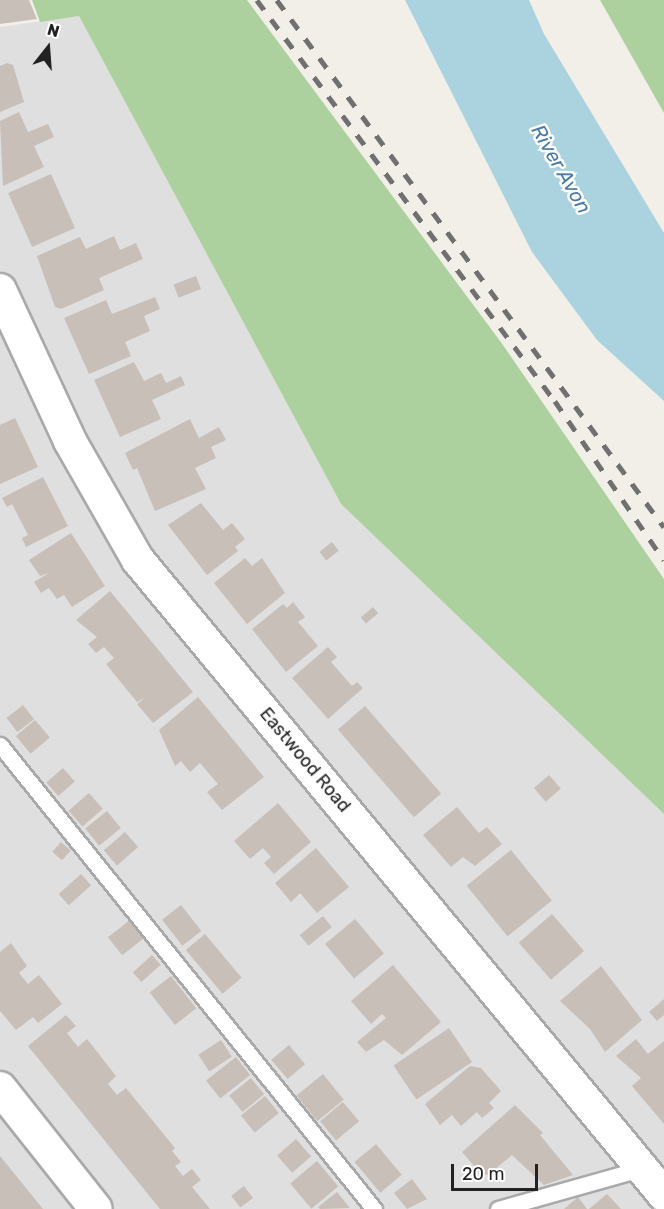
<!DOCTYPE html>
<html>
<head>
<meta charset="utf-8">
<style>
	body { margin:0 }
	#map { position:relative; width:664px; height:1209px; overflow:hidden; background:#f2efe9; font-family:Rubik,sans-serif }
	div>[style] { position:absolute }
	.residential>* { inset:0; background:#e0dfdf }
	.forest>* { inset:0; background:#add19e }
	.water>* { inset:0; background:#aad3df }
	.building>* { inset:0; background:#c7bfb8; transform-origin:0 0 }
	.roads { filter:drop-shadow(2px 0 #a9a9a9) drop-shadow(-2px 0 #a9a9a9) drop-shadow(0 2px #a9a9a9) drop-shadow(0 -2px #a9a9a9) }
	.lane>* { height:15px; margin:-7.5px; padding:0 7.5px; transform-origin:7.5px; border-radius:7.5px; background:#fff }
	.street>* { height:32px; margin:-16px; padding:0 16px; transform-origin:16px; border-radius:16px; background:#fff }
	.rail>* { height:4.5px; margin-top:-2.25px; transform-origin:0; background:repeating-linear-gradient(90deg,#707070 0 12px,transparent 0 24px) }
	span { translate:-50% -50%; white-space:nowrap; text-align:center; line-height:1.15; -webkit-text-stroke:5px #fff; paint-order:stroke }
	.street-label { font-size:18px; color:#222 }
	.water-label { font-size:20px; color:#4a7aab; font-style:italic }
	.north { position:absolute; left:18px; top:18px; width:60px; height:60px; -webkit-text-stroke:4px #fff; paint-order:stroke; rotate:17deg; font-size:16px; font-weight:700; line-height:24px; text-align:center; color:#222 }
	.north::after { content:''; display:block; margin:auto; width:21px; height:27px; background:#222; clip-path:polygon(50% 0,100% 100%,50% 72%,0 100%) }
	.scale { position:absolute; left:451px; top:1164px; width:87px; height:27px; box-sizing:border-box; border:3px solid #222; border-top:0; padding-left:8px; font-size:18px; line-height:21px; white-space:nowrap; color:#222; -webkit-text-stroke:4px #fff; paint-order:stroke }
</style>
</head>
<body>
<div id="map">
	<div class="residential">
		<div style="clip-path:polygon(79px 16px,341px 504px,664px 814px,664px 1209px,0 1209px,0 27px)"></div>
	</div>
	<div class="forest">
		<div style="clip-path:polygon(32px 0,247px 0,503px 345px,664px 579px,664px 814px,341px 504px,79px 16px,40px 22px)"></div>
		<div style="clip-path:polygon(600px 0,664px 0,664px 113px)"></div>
	</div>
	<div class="water">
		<div style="clip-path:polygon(405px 0,529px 0,544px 34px,664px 233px,664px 401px,597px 340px,532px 252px)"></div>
	</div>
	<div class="building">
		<div style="clip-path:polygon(0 0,29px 0,37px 19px,0 24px)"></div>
		<div style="clip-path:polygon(7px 63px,13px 65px,24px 102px,0 112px,0 66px)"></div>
		<div style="clip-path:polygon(19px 112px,28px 132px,48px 124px,54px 137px,34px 146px,44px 167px,3px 186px,0 121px)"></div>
		<div style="left:51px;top:174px;width:59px;height:47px;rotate:66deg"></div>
		<div style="clip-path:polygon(114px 236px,120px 250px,136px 243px,143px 259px,99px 278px,104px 290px,61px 309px,55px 307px,37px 256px,80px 237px,86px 249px)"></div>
		<div style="left:196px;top:276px;width:14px;height:24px;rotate:69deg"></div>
		<div style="clip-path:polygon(155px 297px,160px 309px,144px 316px,150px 331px,125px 342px,131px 356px,89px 374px,64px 318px,106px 300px,112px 314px)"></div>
		<div style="clip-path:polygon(134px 362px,144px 381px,161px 373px,166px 383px,181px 376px,185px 385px,152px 400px,161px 419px,120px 437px,94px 380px)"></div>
		<div style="clip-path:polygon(15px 418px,38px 467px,0 484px,0 425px)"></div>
		<div style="clip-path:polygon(190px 419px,199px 438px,219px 427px,226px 440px,211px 447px,216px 458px,195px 468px,206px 489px,155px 511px,137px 468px,133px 470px,125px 453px)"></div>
		<div style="clip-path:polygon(43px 477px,68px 526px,26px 547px,22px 538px,28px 535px,12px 504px,7px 507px,2px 498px)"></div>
		<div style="clip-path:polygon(201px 503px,223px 530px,232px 523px,245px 539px,235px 547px,238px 551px,207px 575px,168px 525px)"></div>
		<div style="clip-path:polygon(71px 533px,105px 586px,72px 607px,64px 595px,57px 599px,49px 588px,41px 593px,34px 582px,49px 573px,40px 576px,29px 560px)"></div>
		<div style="left:332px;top:542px;width:11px;height:16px;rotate:52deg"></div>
		<div style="clip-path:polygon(245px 558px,252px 566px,262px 558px,285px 593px,247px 624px,214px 583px)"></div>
		<div style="clip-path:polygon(110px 591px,193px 692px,153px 723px,137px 704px,146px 697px,137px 702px,106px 664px,114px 658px,104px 647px,96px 653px,88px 644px,97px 637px,76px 620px)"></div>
		<div style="clip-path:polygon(293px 602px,305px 617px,298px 622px,318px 646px,286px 672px,252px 629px,283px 604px,287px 608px)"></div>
		<div style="left:373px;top:607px;width:8px;height:16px;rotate:50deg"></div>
		<div style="clip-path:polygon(328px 647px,337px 657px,331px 662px,352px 686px,357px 682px,363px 688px,328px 719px,292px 678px)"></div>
		<div style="clip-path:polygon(198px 697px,264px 777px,222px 810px,207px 792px,218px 784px,200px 763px,190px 772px,181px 761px,175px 766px,159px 730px)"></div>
		<div style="left:23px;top:705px;width:18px;height:21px;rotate:52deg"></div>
		<div style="left:365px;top:706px;width:116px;height:36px;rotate:49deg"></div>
		<div style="left:35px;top:720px;width:23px;height:25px;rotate:50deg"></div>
		<div style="left:63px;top:768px;width:18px;height:22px;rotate:49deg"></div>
		<div style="left:549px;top:775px;width:18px;height:20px;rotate:49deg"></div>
		<div style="left:89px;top:793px;width:21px;height:27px;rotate:49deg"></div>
		<div style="clip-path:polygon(278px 803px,311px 842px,274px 874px,264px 863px,271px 857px,263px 848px,250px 859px,234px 841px)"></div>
		<div style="clip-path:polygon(457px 807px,479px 833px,487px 827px,502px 844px,475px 866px,463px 857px,451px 867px,423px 835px)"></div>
		<div style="left:107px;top:811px;width:22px;height:28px;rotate:51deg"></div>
		<div style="left:125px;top:832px;width:20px;height:28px;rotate:49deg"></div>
		<div style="left:61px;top:842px;width:13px;height:13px;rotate:42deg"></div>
		<div style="clip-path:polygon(316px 848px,349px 887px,317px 913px,300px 893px,291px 902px,275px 883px)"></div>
		<div style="left:511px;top:850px;width:65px;height:57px;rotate:51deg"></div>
		<div style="left:81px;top:874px;width:15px;height:30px;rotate:48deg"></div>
		<div style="left:181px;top:905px;width:33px;height:24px;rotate:52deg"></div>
		<div style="left:552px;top:914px;width:49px;height:44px;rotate:49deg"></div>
		<div style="left:323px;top:916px;width:14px;height:30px;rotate:51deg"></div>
		<div style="left:355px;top:919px;width:45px;height:39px;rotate:50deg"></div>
		<div style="left:130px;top:920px;width:23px;height:28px;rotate:52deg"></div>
		<div style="left:205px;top:934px;width:57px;height:25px;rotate:50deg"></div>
		<div style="clip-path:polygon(11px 943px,27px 966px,19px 973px,28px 984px,39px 975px,62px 1004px,38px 1023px,33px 1017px,16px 1030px,0 1011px,0 952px)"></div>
		<div style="left:152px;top:955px;width:13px;height:26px;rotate:48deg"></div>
		<div style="clip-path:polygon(393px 965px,441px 1022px,402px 1055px,384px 1040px,366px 1052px,357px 1042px,386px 1018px,382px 1014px,371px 1024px,351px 1001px)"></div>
		<div style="clip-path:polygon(601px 966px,642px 1020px,605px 1052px,590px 1029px,560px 1001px)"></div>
		<div style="left:171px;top:976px;width:41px;height:27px;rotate:52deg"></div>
		<div style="clip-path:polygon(664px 999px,664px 1015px,657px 1021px,649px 1012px)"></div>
		<div style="clip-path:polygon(66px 1015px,76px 1026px,67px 1033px,78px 1047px,87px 1039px,116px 1076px,108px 1084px,117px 1095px,126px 1088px,175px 1148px,172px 1151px,181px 1162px,175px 1166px,183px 1176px,192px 1169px,201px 1180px,192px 1187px,210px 1209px,160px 1209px,28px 1046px)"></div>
		<div style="left:449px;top:1028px;width:41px;height:67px;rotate:56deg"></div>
		<div style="clip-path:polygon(636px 1039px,648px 1054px,664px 1041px,664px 1124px,632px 1086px,641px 1078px,616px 1056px)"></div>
		<div style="left:221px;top:1040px;width:20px;height:27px;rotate:57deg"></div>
		<div style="left:289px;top:1045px;width:25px;height:23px;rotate:50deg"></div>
		<div style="left:236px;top:1057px;width:23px;height:38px;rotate:52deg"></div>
		<div style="clip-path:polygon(470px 1066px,481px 1068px,501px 1091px,489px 1103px,494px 1108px,482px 1118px,477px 1112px,461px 1126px,452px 1115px,440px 1125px,425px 1104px)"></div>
		<div style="left:323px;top:1074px;width:33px;height:34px;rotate:51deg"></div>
		<div style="left:251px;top:1078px;width:21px;height:28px;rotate:51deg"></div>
		<div style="left:265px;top:1096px;width:22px;height:31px;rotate:51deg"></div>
		<div style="left:343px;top:1102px;width:25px;height:30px;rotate:50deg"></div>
		<div style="clip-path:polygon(515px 1105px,543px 1133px,540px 1135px,573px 1175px,544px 1185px,512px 1155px,488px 1175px,481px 1174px,462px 1152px)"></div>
		<div style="left:296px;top:1139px;width:23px;height:25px;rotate:49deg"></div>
		<div style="left:376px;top:1144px;width:40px;height:28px;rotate:50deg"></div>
		<div style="clip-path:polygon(0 1156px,9px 1167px,43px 1209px,0 1209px)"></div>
		<div style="left:317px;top:1161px;width:33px;height:35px;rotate:50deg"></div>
		<div style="clip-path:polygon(412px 1179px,427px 1199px,407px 1209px,394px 1193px)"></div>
		<div style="left:244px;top:1186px;width:15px;height:16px;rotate:53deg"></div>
		<div style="clip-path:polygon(337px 1192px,350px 1208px,320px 1209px,318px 1207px)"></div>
		<div style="clip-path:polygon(607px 1194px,621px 1209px,589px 1209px)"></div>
		<div style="clip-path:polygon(578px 1197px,587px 1209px,564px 1209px)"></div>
	</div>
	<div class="roads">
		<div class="lane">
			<div style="left:0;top:745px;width:596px;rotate:51.13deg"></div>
			<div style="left:498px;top:1209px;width:152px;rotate:-15.7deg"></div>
		</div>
		<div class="street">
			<div style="left:0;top:290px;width:166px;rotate:65.1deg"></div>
			<div style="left:70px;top:441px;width:137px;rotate:60.3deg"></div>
			<div style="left:138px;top:560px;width:825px;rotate:50.36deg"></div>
			<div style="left:0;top:1088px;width:154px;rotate:51.6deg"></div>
		</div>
	</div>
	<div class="rail">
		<div style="left:257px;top:0;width:500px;rotate:53.4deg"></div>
		<div style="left:555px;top:401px;width:193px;rotate:55.6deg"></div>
		<div style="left:277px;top:0;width:654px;rotate:53.71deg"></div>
	</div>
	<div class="street-label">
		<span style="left:305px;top:760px;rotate:50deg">Eastwood Road</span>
	</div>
	<div class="water-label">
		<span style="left:561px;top:169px;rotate:60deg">River Avon</span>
	</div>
	<div class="north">N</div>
	<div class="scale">20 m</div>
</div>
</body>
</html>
